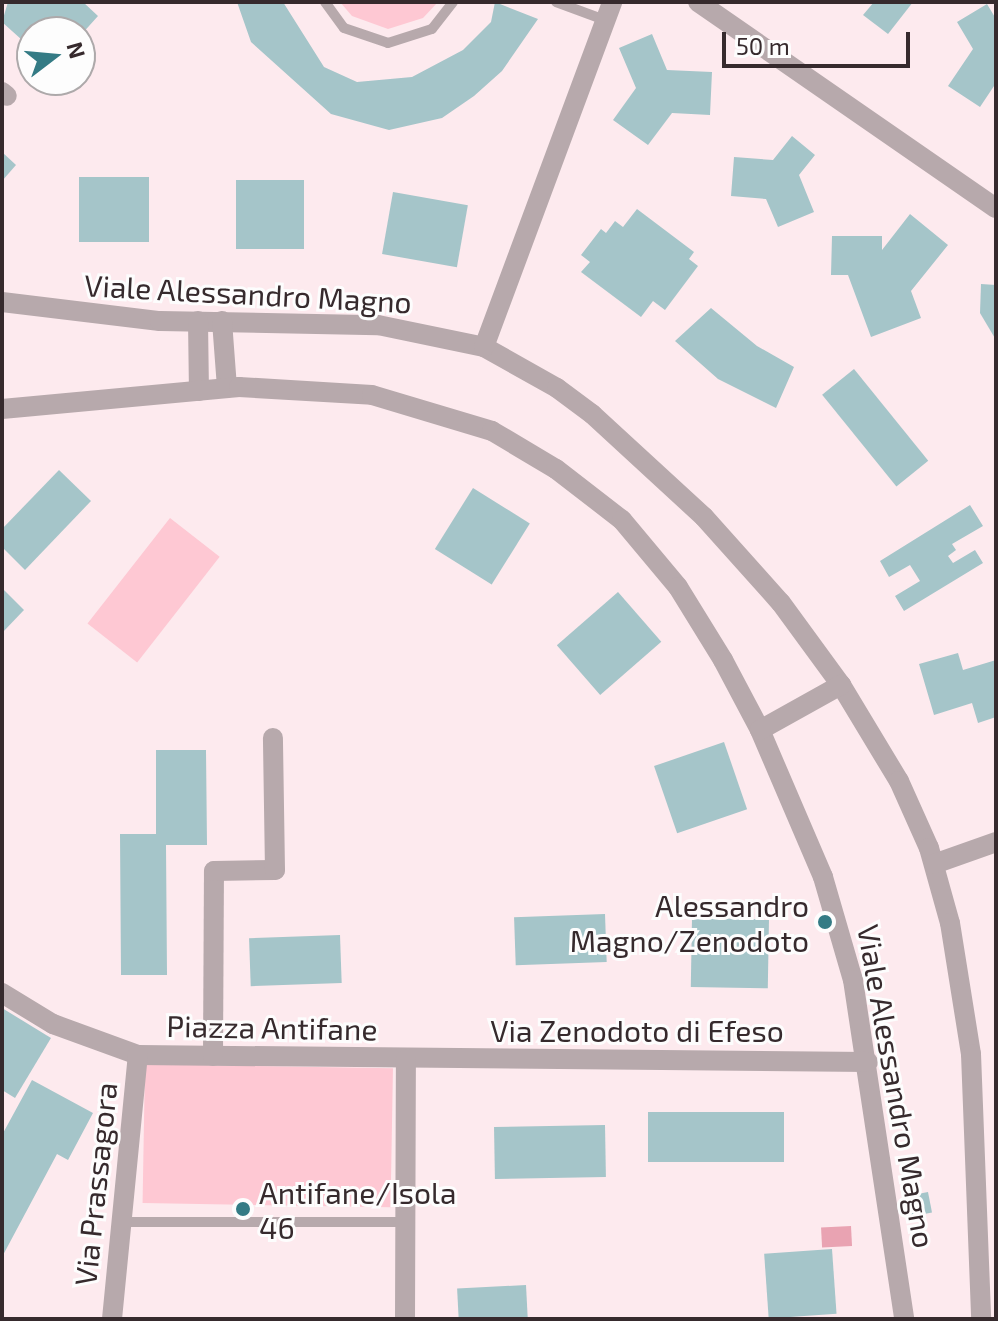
<!DOCTYPE html>
<html>
<head>
<meta charset="utf-8">
<style>
	body { margin:0 }
	#map { position:relative; width:998px; height:1321px; overflow:hidden; background:#fdeaee; font-family:"Exo 2",sans-serif }
	div>[style] { position:absolute }
	.green>* { inset:0; background:#fec8d3; transform-origin:0 0 }
	.water>* { inset:0; background:#e9a3b2; transform-origin:0 0 }
	.building>* { inset:0; background:#a5c5c9; transform-origin:0 0 }
	.lane>* { height:10px; margin:-5px; padding:0 5px; transform-origin:5px; border-radius:5px; background:#b7a9ac }
	.street>* { height:20px; margin:-10px; padding:0 10px; transform-origin:10px; border-radius:10px; background:#b7a9ac }
	.dots>* { width:22px; height:22px; translate:-50% -50%; box-sizing:border-box; border:4px solid #fdfdfd; border-radius:50% }
	span { translate:-50% -50%; white-space:nowrap; text-align:center; line-height:1.15; -webkit-text-stroke:6px #fdfdfd; paint-order:stroke }
	.street-label { font-size:30px; color:#362a2d }
	.poi-label { font-size:30px; color:#362a2d }
	.right { translate:-100% -50%; text-align:right }
	.left { translate:0 -50%; text-align:left }
	.frame { position:absolute; inset:0; border:4px solid #362a2d; pointer-events:none }
	.north { position:absolute; left:16px; top:16px; width:80px; height:80px; box-sizing:border-box; background:#fdfdfd; border:2px solid #ada9aa; border-radius:50%; rotate:74deg; font-size:22px; font-weight:700; line-height:32px; text-align:center; color:#362a2d }
	.north::after { content:''; display:block; margin:auto; width:28px; height:36px; background:#347b85; clip-path:polygon(50% 0,100% 100%,50% 72%,0 100%) }
	.scale { position:absolute; left:722px; top:32px; width:188px; height:36px; box-sizing:border-box; border:4px solid #362a2d; border-top:0; padding-left:10px; font-size:24px; line-height:28px; white-space:nowrap; color:#362a2d; -webkit-text-stroke:6px #fdfdfd; paint-order:stroke }
</style>
</head>
<body>
<div id="map">
	<div class="green">
		<div style="clip-path:polygon(340px 2px,438px 2px,423px 18px,388px 29px,352px 16px)"></div>
		<div style="left:170px;top:518px;width:63px;height:134px;rotate:38deg"></div>
		<div style="left:145px;top:1064px;width:248px;height:139px;rotate:1deg"></div>
	</div>
	<div class="water">
		<div style="left:851px;top:1226px;width:20px;height:30px;rotate:87deg"></div>
	</div>
	<div class="building">
		<div style="clip-path:polygon(8px 2px,83px 2px,98px 16px,80px 36px,32px 32px,32px 49px,2px 22px)"></div>
		<div style="clip-path:polygon(237px 2px,283px 2px,324px 67px,357px 82px,412px 77px,463px 50px,491px 22px,495px 2px,538px 19px,502px 71px,474px 96px,442px 118px,389px 130px,331px 114px,251px 42px)"></div>
		<div style="clip-path:polygon(874px 2px,913px 2px,888px 34px,863px 15px)"></div>
		<div style="clip-path:polygon(987px 4px,996px 19px,996px 83px,980px 107px,948px 86px,973px 49px,957px 22px)"></div>
		<div style="clip-path:polygon(652px 34px,667px 70px,712px 72px,710px 115px,672px 113px,648px 145px,613px 120px,636px 88px,619px 48px)"></div>
		<div style="clip-path:polygon(792px 136px,815px 155px,799px 175px,814px 212px,778px 227px,766px 199px,731px 196px,734px 157px,773px 160px)"></div>
		<div style="clip-path:polygon(2px 152px,16px 165px,2px 181px)"></div>
		<div style="left:79px;top:177px;width:70px;height:65px"></div>
		<div style="left:236px;top:180px;width:68px;height:69px"></div>
		<div style="left:393px;top:192px;width:76px;height:63px;rotate:10deg"></div>
		<div style="clip-path:polygon(637px 209px,694px 252px,689px 259px,698px 266px,665px 310px,653px 301px,641px 317px,581px 272px,590px 262px,581px 255px,601px 229px,606px 233px,615px 221px,623px 227px)"></div>
		<div style="clip-path:polygon(910px 214px,948px 245px,911px 291px,921px 318px,871px 337px,848px 275px,831px 275px,832px 236px,882px 236px,882px 250px)"></div>
		<div style="clip-path:polygon(981px 284px,996px 285px,996px 340px,980px 313px)"></div>
		<div style="clip-path:polygon(711px 308px,757px 346px,794px 367px,776px 408px,718px 379px,675px 341px)"></div>
		<div style="left:854px;top:369px;width:118px;height:41px;rotate:51deg"></div>
		<div style="clip-path:polygon(59px 470px,91px 501px,25px 570px,2px 547px,2px 529px)"></div>
		<div style="left:473px;top:488px;width:67px;height:72px;rotate:32deg"></div>
		<div style="clip-path:polygon(970px 505px,983px 526px,952px 544px,956px 550px,948px 556px,953px 563px,975px 550px,983px 563px,904px 611px,895px 596px,920px 581px,910px 565px,889px 577px,880px 561px)"></div>
		<div style="clip-path:polygon(2px 588px,24px 610px,2px 633px)"></div>
		<div style="left:618px;top:592px;width:66px;height:81px;rotate:49deg"></div>
		<div style="clip-path:polygon(958px 653px,963px 670px,996px 660px,996px 717px,978px 723px,972px 703px,934px 715px,919px 664px)"></div>
		<div style="left:724px;top:742px;width:71px;height:74px;rotate:71deg"></div>
		<div style="clip-path:polygon(156px 750px,206px 750px,207px 845px,166px 845px,167px 975px,121px 975px,120px 834px,156px 834px)"></div>
		<div style="left:605px;top:914px;width:48px;height:91px;rotate:88deg"></div>
		<div style="left:692px;top:918px;width:77px;height:69px;rotate:1deg"></div>
		<div style="left:340px;top:935px;width:48px;height:91px;rotate:88deg"></div>
		<div style="clip-path:polygon(2px 1008px,51px 1038px,15px 1098px,2px 1090px)"></div>
		<div style="clip-path:polygon(32px 1080px,93px 1113px,68px 1160px,57px 1154px,2px 1257px,2px 1135px)"></div>
		<div style="left:648px;top:1112px;width:136px;height:50px"></div>
		<div style="left:605px;top:1125px;width:52px;height:111px;rotate:89deg"></div>
		<div style="left:928px;top:1192px;width:21px;height:21px;rotate:79deg"></div>
		<div style="left:832px;top:1249px;width:65px;height:68px;rotate:86deg"></div>
		<div style="left:526px;top:1285px;width:34px;height:69px;rotate:87deg"></div>
	</div>
	<div class="lane">
		<div style="left:325px;top:2px;width:32px;rotate:54deg"></div>
		<div style="left:344px;top:28px;width:46px;rotate:18.8deg"></div>
		<div style="left:388px;top:43px;width:46px;rotate:-17.7deg"></div>
		<div style="left:432px;top:29px;width:34px;rotate:-52deg"></div>
		<div style="left:556px;top:2px;width:52px;rotate:20.2deg"></div>
		<div style="left:122px;top:1222px;width:283px"></div>
	</div>
	<div class="street">
		<div style="left:698px;top:2px;width:362px;rotate:34.7deg"></div>
		<div style="left:2px;top:92px;width:6px;rotate:39deg"></div>
		<div style="left:2px;top:302px;width:159px;rotate:6.9deg"></div>
		<div style="left:160px;top:321px;width:218px;rotate:1.1deg"></div>
		<div style="left:378px;top:325px;width:108px;rotate:11.7deg"></div>
		<div style="left:484px;top:347px;width:84px;rotate:29.3deg"></div>
		<div style="left:557px;top:388px;width:44px;rotate:36.6deg"></div>
		<div style="left:592px;top:414px;width:152px;rotate:42.6deg"></div>
		<div style="left:704px;top:517px;width:115px;rotate:48.2deg"></div>
		<div style="left:781px;top:603px;width:102px;rotate:53.8deg"></div>
		<div style="left:841px;top:685px;width:112px;rotate:58.9deg"></div>
		<div style="left:899px;top:781px;width:73px;rotate:65.9deg"></div>
		<div style="left:929px;top:848px;width:78px;rotate:74.4deg"></div>
		<div style="left:950px;top:923px;width:133px;rotate:80.9deg"></div>
		<div style="left:971px;top:1054px;width:265px;rotate:87.8deg"></div>
		<div style="left:198px;top:321px;width:70px;rotate:89.2deg"></div>
		<div style="left:222px;top:321px;width:67px;rotate:85.7deg"></div>
		<div style="left:484px;top:347px;width:368px;rotate:-69.6deg"></div>
		<div style="left:2px;top:409px;width:238px;rotate:-5.3deg"></div>
		<div style="left:239px;top:387px;width:133px;rotate:3.4deg"></div>
		<div style="left:372px;top:395px;width:125px;rotate:16.7deg"></div>
		<div style="left:492px;top:431px;width:74px;rotate:30.7deg"></div>
		<div style="left:556px;top:469px;width:83px;rotate:37.7deg"></div>
		<div style="left:622px;top:520px;width:87px;rotate:50.1deg"></div>
		<div style="left:678px;top:587px;width:86px;rotate:58.3deg"></div>
		<div style="left:723px;top:660px;width:79px;rotate:62.1deg"></div>
		<div style="left:760px;top:730px;width:160px;rotate:66.8deg"></div>
		<div style="left:823px;top:877px;width:107px;rotate:73.8deg"></div>
		<div style="left:853px;top:980px;width:343px;rotate:81.4deg"></div>
		<div style="left:760px;top:730px;width:93px;rotate:-29.1deg"></div>
		<div style="left:934px;top:864px;width:66px;rotate:-19.5deg"></div>
		<div style="left:2px;top:993px;width:60px;rotate:31.3deg"></div>
		<div style="left:53px;top:1024px;width:90px;rotate:20deg"></div>
		<div style="left:138px;top:1055px;width:730px;rotate:0.55deg"></div>
		<div style="left:213px;top:1056px;width:185px;rotate:-89.7deg"></div>
		<div style="left:214px;top:871px;width:61px;rotate:-0.9deg"></div>
		<div style="left:275px;top:870px;width:132px;rotate:-90.9deg"></div>
		<div style="left:112px;top:1319px;width:265px;rotate:-84.4deg"></div>
		<div style="left:405px;top:1319px;width:260px;rotate:-89.8deg"></div>
	</div>
	<div class="dots">
		<div style="left:825px;top:922px;background:#347b85"></div>
		<div style="left:243px;top:1209px;background:#347b85"></div>
	</div>
	<div class="street-label">
		<span style="left:248px;top:293px;rotate:3deg">Viale Alessandro Magno</span>
		<span style="left:272px;top:1027px;rotate:1deg">Piazza Antifane</span>
		<span style="left:637px;top:1030px">Via Zenodoto di Efeso</span>
		<span style="left:897px;top:1086px;rotate:80deg">Viale Alessandro Magno</span>
		<span style="left:95px;top:1184px;rotate:-84deg">Via Prassagora</span>
	</div>
	<div class="poi-label">
		<span class="right" style="left:809px;top:922px">Alessandro<br>Magno/Zenodoto</span>
		<span class="left" style="left:259px;top:1209px">Antifane/Isola<br>46</span>
	</div>
	<div class="frame"></div>
	<div class="north">N</div>
	<div class="scale">50 m</div>
</div>
</body>
</html>
